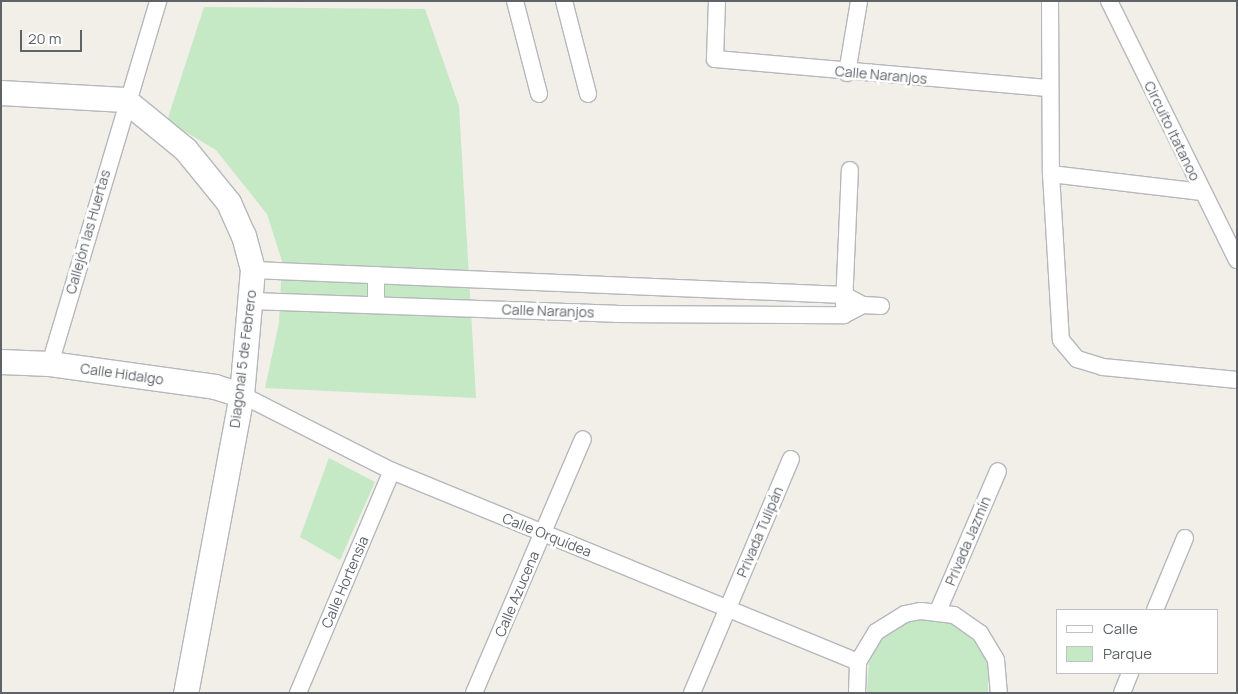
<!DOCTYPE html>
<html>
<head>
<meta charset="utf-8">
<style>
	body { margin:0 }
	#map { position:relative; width:1238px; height:694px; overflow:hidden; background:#f1efe8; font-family:Manrope,sans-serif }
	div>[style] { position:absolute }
	.green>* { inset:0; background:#c5e8c5 }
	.roads { filter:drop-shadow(1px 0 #b5b8bc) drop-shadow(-1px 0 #b5b8bc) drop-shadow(0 1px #b5b8bc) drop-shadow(0 -1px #b5b8bc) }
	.street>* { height:16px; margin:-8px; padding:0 8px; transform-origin:8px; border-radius:8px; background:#fff }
	.secondary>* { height:24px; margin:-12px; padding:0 12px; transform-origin:12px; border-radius:12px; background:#fff }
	span { translate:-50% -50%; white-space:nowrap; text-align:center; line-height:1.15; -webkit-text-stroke:5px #fff; paint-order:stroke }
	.street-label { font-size:14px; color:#5f6368 }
	.frame { position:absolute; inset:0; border:2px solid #5f6368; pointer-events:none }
	.legend { position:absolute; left:1056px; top:609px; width:162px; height:65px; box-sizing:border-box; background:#fff; border:1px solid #bfc1c3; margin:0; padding:6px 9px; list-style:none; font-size:15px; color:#5f6368 }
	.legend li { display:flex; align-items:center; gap:10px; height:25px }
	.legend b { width:25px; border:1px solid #bfc1c3 }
	.scale { position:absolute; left:20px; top:30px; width:62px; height:22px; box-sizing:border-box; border:2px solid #5f6368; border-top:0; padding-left:6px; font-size:15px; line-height:18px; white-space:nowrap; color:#5f6368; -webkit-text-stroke:4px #fff; paint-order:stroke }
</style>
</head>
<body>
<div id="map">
	<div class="green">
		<div style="clip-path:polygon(204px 7px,425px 9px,459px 106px,476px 398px,265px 388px,279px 323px,282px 261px,267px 214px,216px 150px,167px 121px)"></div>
		<div style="clip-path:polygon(329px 458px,375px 482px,340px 560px,300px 537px)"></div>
		<div style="clip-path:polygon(911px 618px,951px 620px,968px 630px,981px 645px,988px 663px,988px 693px,867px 693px,869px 657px,879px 640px)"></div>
	</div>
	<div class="roads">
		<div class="street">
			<div style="left:515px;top:1px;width:96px;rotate:75.5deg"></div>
			<div style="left:564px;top:1px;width:96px;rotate:75.5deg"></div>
			<div style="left:717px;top:1px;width:58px;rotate:92deg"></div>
			<div style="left:715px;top:59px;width:334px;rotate:5deg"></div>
			<div style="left:1050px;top:1px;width:173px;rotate:89.7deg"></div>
			<div style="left:1051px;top:174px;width:166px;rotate:86.6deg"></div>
			<div style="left:1061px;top:340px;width:25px;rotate:50deg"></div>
			<div style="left:1077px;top:359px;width:27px;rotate:17deg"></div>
			<div style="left:1103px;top:367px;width:135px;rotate:5.5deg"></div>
			<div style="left:1109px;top:1px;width:289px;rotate:63.7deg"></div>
			<div style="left:847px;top:73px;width:73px;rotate:-80.5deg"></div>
			<div style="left:1051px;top:174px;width:152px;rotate:6.8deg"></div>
			<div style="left:253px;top:270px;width:592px;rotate:2.42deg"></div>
			<div style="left:844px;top:295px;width:21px;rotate:28deg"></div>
			<div style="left:863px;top:305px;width:18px;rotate:3deg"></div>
			<div style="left:376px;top:275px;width:29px;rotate:90deg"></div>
			<div style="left:251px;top:301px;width:365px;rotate:2deg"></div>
			<div style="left:616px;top:314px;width:228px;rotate:0.3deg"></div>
			<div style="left:844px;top:315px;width:21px;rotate:-28deg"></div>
			<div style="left:844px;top:305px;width:135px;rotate:-87.5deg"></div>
			<div style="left:50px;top:364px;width:379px;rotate:-73.4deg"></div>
			<div style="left:242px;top:395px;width:168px;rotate:26.9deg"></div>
			<div style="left:392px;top:471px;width:504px;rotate:22.29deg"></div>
			<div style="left:1155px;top:610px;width:78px;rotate:-67.4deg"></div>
			<div style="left:938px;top:611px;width:152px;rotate:-66.8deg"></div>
			<div style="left:298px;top:693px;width:241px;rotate:-67.1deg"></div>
			<div style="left:474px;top:693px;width:276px;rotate:-66.8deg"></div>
			<div style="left:692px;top:693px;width:254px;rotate:-67.1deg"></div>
			<div style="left:857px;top:693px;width:31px;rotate:-88deg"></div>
			<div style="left:858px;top:662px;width:35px;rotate:-59deg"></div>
			<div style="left:876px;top:632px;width:34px;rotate:-32deg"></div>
			<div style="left:905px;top:614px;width:16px;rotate:-11deg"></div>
			<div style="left:921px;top:611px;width:33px;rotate:7deg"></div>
			<div style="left:954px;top:615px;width:32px;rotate:35deg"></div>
			<div style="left:980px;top:633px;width:31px;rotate:59deg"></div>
			<div style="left:996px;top:660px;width:33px;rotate:85deg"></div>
			<div style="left:1122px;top:693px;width:22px;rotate:-68deg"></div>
		</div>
		<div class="secondary">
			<div style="left:1px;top:93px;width:124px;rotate:3.2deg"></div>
			<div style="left:125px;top:100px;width:79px;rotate:39.3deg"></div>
			<div style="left:186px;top:150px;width:68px;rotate:50.9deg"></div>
			<div style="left:229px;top:203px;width:36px;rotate:66deg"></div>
			<div style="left:244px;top:236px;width:35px;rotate:75deg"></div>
			<div style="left:253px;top:270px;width:125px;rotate:95deg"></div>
			<div style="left:242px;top:395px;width:303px;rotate:100.6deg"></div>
			<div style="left:1px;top:362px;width:49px;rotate:2.3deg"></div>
			<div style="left:50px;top:364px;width:167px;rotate:7.9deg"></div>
			<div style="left:215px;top:387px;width:28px;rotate:17deg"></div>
		</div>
	</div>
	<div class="street-label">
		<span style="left:881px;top:75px;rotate:5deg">Calle Naranjos</span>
		<span style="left:1172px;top:131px;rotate:64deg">Circuito Itatanoo</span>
		<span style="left:88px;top:232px;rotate:-74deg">Callejón las Huertas</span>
		<span style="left:548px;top:311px;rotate:2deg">Calle Naranjos</span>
		<span style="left:243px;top:359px;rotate:-83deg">Diagonal 5 de Febrero</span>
		<span style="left:122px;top:374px;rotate:8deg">Calle Hidalgo</span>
		<span style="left:760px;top:532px;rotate:-67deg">Privada Tulipán</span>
		<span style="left:547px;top:535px;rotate:22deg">Calle Orquídea</span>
		<span style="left:968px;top:541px;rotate:-67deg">Privada Jazmín</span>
		<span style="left:345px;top:582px;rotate:-67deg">Calle Hortensia</span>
		<span style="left:517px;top:594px;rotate:-67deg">Calle Azucena</span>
	</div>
	<div class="frame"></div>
	<ul class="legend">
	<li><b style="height:6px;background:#fff"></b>Calle</li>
	<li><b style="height:14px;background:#c5e8c5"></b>Parque</li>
	</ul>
	<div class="scale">20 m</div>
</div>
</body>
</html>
